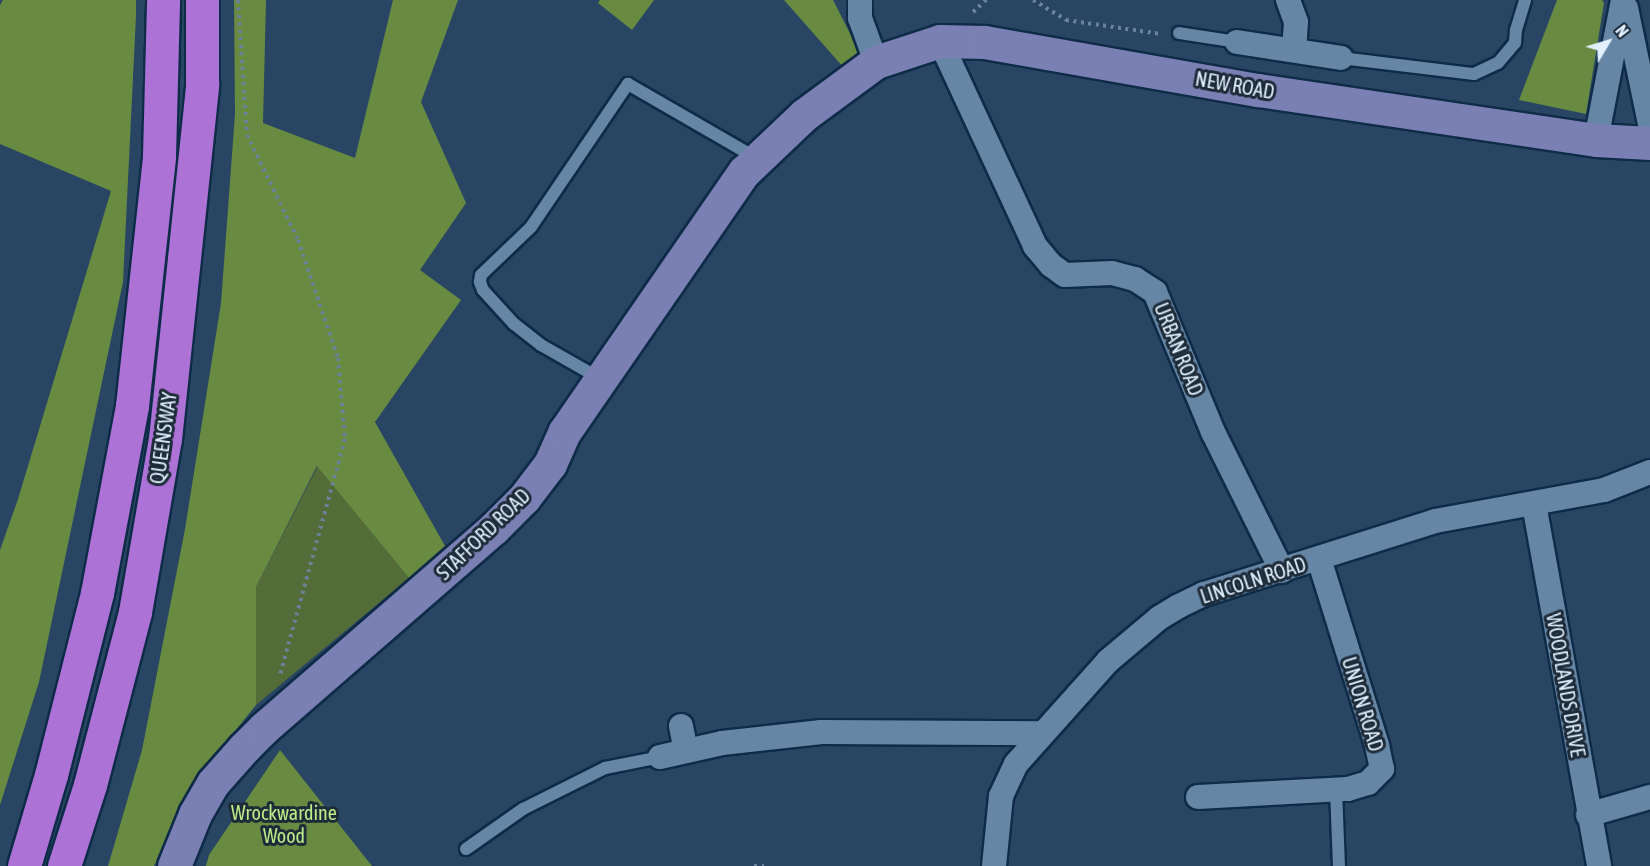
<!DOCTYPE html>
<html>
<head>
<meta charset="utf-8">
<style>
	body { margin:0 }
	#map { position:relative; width:1650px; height:866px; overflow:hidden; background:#284663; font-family:"Asap Condensed",sans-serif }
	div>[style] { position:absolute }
	.green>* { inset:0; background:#536c38 }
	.forest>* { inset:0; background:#688a41 }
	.path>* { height:4px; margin-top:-2px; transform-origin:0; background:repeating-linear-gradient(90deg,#69829a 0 3px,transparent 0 7.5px) }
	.roads { filter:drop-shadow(2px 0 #0e2b47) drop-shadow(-2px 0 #0e2b47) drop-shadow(0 2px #0e2b47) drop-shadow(0 -2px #0e2b47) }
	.lane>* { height:12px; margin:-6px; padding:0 6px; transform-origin:6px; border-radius:6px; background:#6686a6 }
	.street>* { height:24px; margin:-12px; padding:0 12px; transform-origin:12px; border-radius:12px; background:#6686a6 }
	.secondary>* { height:33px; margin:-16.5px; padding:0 16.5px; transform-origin:16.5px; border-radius:16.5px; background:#7b80b4 }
	.highway>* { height:33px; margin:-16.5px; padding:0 16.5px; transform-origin:16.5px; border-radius:16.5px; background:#ac72d5 }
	span { translate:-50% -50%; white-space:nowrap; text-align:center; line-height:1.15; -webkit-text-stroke:6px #1e2b39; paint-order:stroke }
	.street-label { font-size:20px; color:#e2f0ff }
	.park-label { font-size:20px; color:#bcec88 }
	.north { position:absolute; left:1578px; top:12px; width:60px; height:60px; -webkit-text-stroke:4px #1e2b39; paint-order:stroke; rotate:52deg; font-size:16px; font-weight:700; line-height:24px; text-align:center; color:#e2f0ff }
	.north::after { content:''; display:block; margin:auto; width:21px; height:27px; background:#e2f0ff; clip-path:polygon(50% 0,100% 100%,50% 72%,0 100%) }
</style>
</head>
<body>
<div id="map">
	<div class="green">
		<div style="clip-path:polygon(318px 466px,409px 578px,256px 705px,256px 587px)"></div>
	</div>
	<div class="forest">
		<div style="clip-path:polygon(3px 0,136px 0,136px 16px,123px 282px,39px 682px,0 805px,0 550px,18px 499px,111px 191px,0 144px,0 5px)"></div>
		<div style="clip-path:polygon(234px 0,266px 0,263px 123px,355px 158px,393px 0,458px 0,421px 102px,466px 203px,420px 270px,461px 300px,375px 422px,445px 546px,409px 578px,317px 466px,256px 587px,256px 705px,190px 787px,154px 866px,108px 866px,142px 750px,185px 529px,221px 303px,235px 114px)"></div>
		<div style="clip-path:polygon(600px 0,654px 0,632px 30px,598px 3px)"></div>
		<div style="clip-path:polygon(784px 0,833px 0,862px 57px,844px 68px)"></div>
		<div style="clip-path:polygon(1557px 0,1602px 0,1604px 3px,1586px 114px,1519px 100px)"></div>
		<div style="clip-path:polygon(280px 750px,372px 866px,206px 866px,209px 855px)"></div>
	</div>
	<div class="path">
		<div style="left:238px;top:0;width:135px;rotate:86.2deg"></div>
		<div style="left:247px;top:135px;width:117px;rotate:64.1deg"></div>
		<div style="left:298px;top:240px;width:125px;rotate:71.3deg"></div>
		<div style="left:338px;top:358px;width:81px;rotate:85.1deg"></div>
		<div style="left:345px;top:439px;width:245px;rotate:105.4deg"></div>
		<div style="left:1033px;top:0;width:39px;rotate:31deg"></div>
		<div style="left:1066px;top:20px;width:96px;rotate:8.4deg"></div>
		<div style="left:973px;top:12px;width:18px;rotate:-43deg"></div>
		<div style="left:754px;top:866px;width:11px"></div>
	</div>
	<div class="roads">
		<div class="lane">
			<div style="left:1179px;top:33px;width:59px;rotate:8.8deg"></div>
			<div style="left:1341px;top:58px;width:134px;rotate:6.9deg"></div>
			<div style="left:1474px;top:74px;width:26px;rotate:-25deg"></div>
			<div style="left:1498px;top:63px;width:26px;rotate:-50deg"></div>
			<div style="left:1515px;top:43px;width:13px;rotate:-86deg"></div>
			<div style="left:1516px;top:30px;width:31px;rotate:-73deg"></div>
			<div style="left:599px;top:378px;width:67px;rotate:-150.4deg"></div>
			<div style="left:541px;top:345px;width:34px;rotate:-142deg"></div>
			<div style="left:514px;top:324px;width:46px;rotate:-132.4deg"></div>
			<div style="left:483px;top:290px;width:9px;rotate:-111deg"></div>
			<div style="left:480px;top:282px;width:7px;rotate:-82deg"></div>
			<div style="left:481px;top:275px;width:69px;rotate:-43.8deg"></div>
			<div style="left:531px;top:227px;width:173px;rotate:-55.9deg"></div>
			<div style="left:628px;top:84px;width:148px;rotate:30deg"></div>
			<div style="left:1336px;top:789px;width:77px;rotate:87.8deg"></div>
			<div style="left:466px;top:849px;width:70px;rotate:-35.1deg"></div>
			<div style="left:523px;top:809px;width:92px;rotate:-26.6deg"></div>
			<div style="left:605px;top:768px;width:56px;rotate:-11.3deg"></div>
		</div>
		<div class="street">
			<div style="left:860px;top:0;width:18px;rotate:90deg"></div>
			<div style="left:860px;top:18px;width:47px;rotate:70deg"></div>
			<div style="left:1288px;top:0;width:23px;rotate:70deg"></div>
			<div style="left:1296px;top:22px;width:28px;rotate:94deg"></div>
			<div style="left:1626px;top:8px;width:118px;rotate:78.3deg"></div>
			<div style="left:940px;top:41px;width:226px;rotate:65.1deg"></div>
			<div style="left:1035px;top:246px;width:25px;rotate:50deg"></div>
			<div style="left:1051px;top:265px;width:17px;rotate:36deg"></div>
			<div style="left:1065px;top:275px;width:47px;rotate:-2.4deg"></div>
			<div style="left:1112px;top:273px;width:24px;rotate:15deg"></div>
			<div style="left:1135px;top:279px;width:24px;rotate:33deg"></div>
			<div style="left:1155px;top:292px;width:152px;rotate:67.5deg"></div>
			<div style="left:1213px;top:432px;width:155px;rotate:63.6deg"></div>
			<div style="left:1237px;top:42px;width:105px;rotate:8.7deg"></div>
			<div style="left:1596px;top:140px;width:143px;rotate:-79.1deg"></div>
			<div style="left:1534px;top:504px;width:368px;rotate:79.8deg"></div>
			<div style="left:681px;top:726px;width:25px;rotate:79deg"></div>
			<div style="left:660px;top:757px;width:64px;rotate:-12.7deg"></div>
			<div style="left:722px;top:743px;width:100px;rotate:-6.3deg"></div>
			<div style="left:821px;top:732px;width:222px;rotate:0.3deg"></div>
			<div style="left:1198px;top:797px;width:150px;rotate:-3.1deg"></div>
			<div style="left:1348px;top:789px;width:21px;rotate:-17deg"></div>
			<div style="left:1368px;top:783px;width:20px;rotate:-45deg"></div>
			<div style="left:1382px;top:769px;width:25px;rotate:-102deg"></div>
			<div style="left:1377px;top:745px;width:195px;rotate:-107.3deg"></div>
			<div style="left:1588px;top:815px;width:65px;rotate:-16.2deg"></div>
			<div style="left:994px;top:866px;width:70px;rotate:-84.3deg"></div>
			<div style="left:1001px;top:796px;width:35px;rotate:-65deg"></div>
			<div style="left:1016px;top:764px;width:138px;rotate:-48.2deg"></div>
			<div style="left:1108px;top:661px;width:67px;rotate:-40.1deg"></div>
			<div style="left:1159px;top:618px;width:23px;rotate:-31deg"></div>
			<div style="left:1179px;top:606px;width:28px;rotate:-26deg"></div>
			<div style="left:1204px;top:594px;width:242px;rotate:-17.5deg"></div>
			<div style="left:1435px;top:521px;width:172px;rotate:-10.4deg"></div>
			<div style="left:1604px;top:490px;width:49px;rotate:-21.4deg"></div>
		</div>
		<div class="secondary">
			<div style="left:174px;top:866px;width:56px;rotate:-68deg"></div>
			<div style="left:195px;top:814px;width:36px;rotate:-60deg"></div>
			<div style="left:213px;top:783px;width:47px;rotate:-48.5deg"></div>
			<div style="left:244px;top:748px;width:28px;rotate:-45deg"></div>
			<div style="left:264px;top:728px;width:303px;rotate:-41deg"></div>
			<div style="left:493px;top:529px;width:44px;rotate:-45deg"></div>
			<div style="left:524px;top:498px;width:43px;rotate:-52.6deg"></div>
			<div style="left:550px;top:464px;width:36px;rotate:-66deg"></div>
			<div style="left:565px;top:431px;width:315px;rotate:-55.4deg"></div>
			<div style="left:744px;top:172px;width:83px;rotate:-43.5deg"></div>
			<div style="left:804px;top:115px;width:89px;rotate:-36.4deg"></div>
			<div style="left:876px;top:62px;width:67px;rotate:-18.2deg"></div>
			<div style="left:940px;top:41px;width:45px;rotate:1.3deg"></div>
			<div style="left:985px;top:42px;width:277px;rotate:10deg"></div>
			<div style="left:1258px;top:90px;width:342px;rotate:8.4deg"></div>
			<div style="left:1596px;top:140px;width:54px;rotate:3.2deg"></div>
		</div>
		<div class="highway">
			<div style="left:24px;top:866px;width:95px;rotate:-73.5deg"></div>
			<div style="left:51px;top:775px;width:188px;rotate:-75.8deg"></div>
			<div style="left:97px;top:593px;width:190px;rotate:-79.4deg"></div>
			<div style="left:132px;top:406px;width:251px;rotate:-83.8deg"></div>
			<div style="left:159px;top:156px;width:156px;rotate:-88.5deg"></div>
			<div style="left:64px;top:866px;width:85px;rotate:-72.2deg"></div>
			<div style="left:90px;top:785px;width:179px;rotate:-75.4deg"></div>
			<div style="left:135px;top:612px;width:176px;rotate:-80.2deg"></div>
			<div style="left:165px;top:439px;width:357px;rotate:-84deg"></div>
			<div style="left:202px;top:84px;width:84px;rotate:-90deg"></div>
		</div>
	</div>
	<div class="street-label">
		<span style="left:1235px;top:85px;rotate:10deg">NEW ROAD</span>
		<span style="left:1179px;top:349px;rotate:68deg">URBAN ROAD</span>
		<span style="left:163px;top:438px;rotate:-82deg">QUEENSWAY</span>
		<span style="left:483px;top:534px;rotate:-44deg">STAFFORD ROAD</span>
		<span style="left:1253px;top:580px;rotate:-18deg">LINCOLN ROAD</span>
		<span style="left:1566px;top:685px;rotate:80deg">WOODLANDS DRIVE</span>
		<span style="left:1363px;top:704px;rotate:73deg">UNION ROAD</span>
	</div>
	<div class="park-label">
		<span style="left:284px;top:824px">Wrockwardine<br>Wood</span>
	</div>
	<div class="north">N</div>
</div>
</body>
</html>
